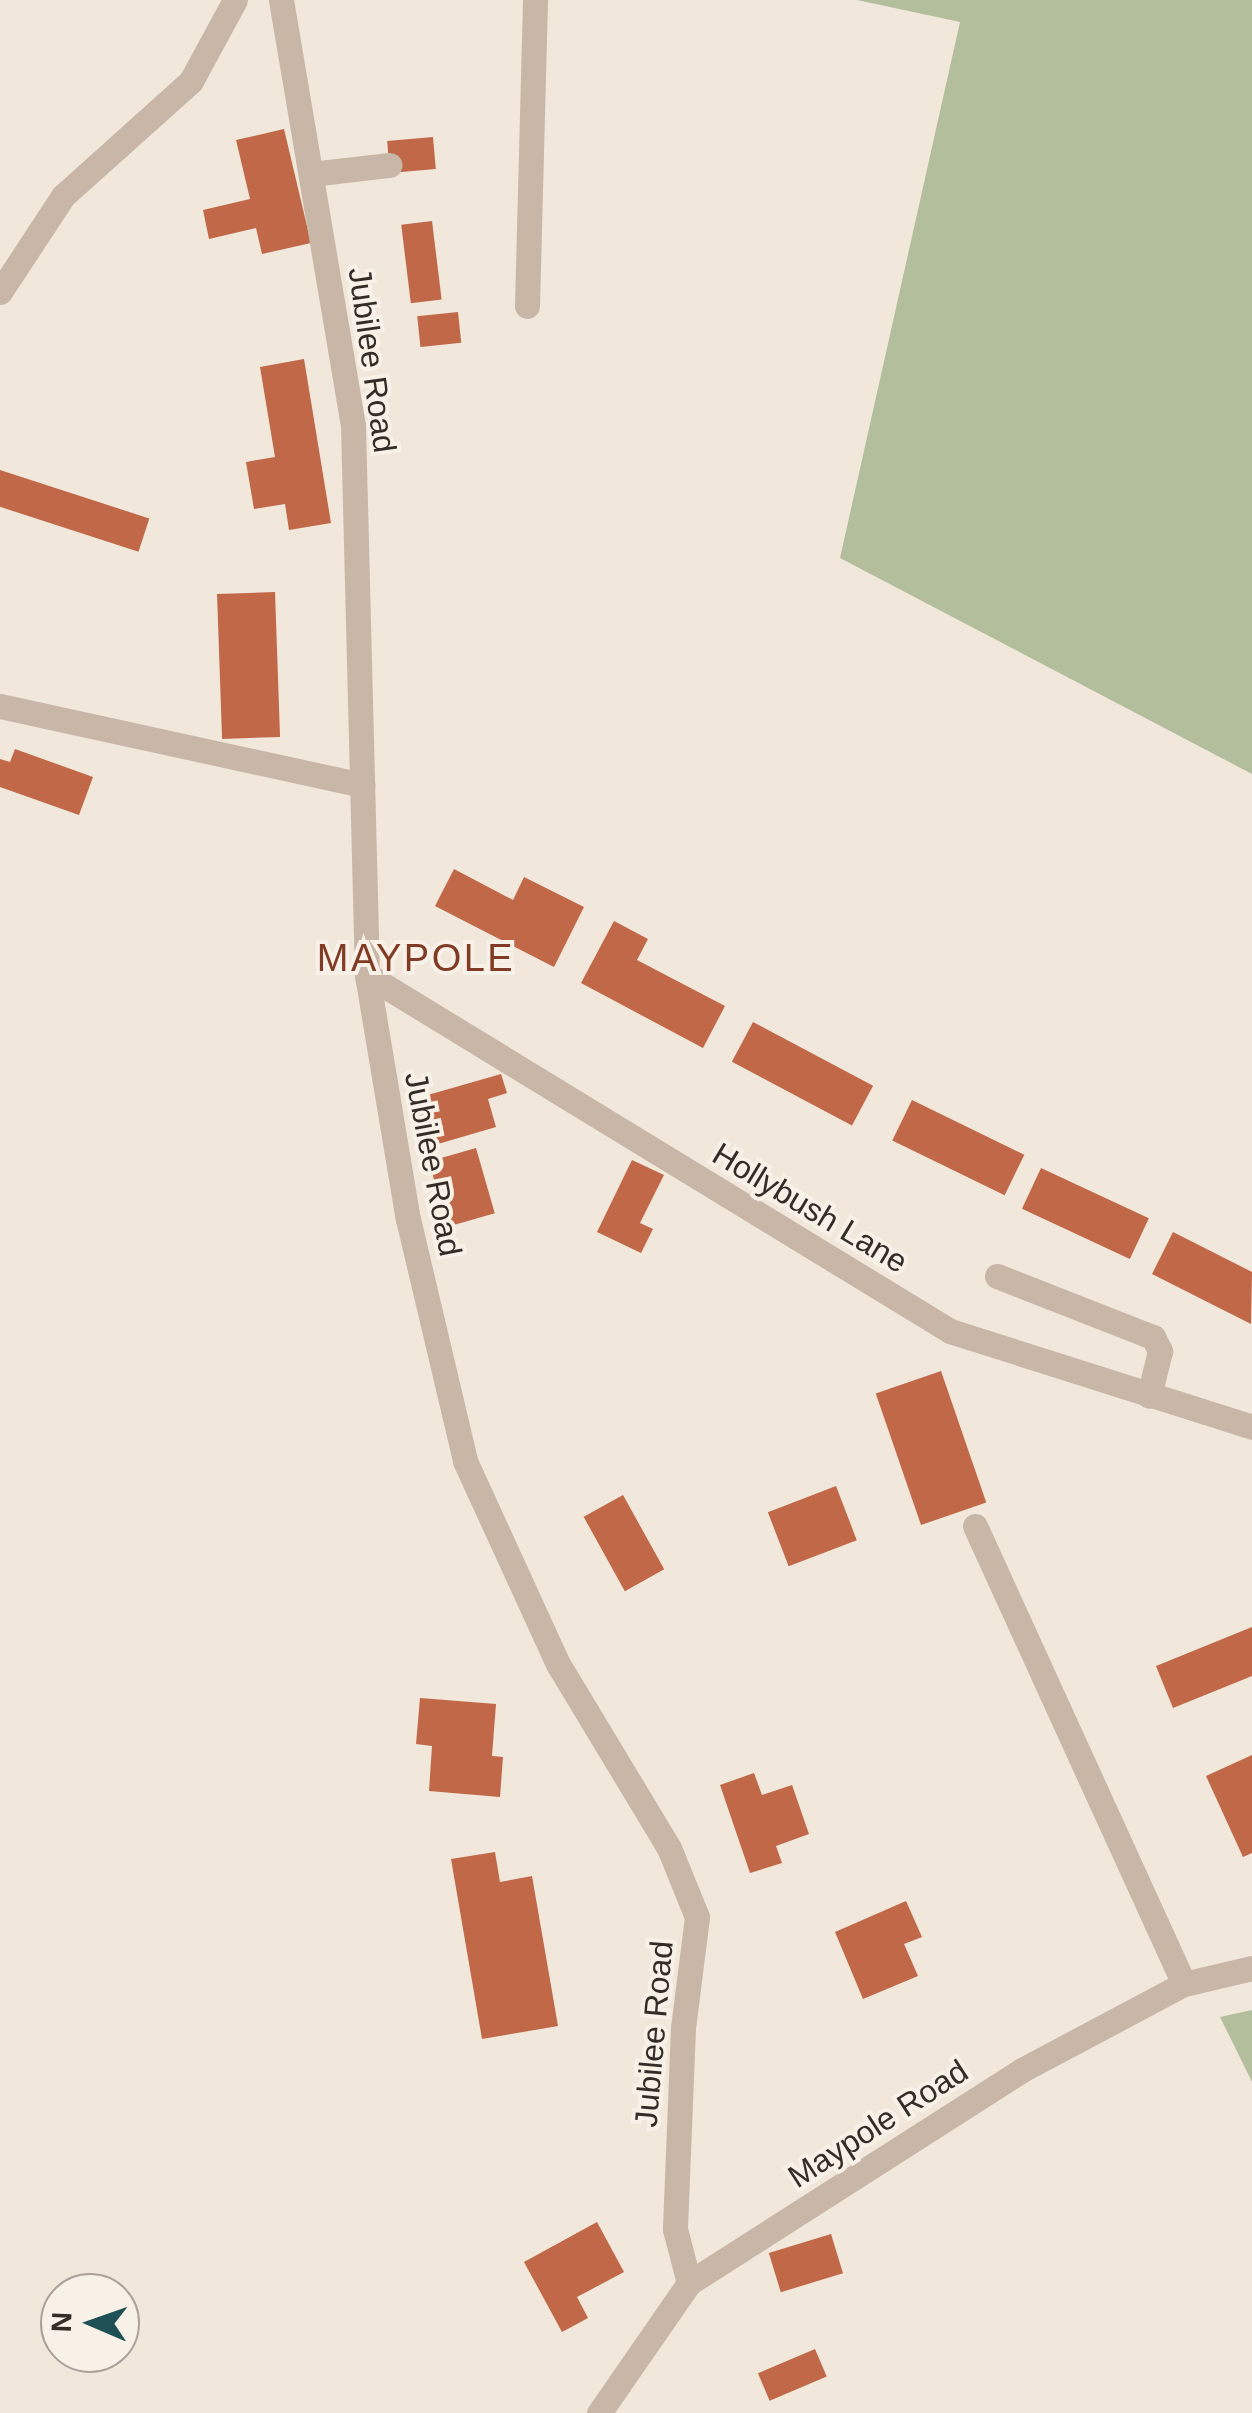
<!DOCTYPE html>
<html>
<head>
<meta charset="utf-8">
<style>
	body { margin:0 }
	#map { position:relative; width:1252px; height:2413px; overflow:hidden; background:#f1e7db; font-family:Arial,sans-serif }
	div>[style] { position:absolute }
	.green>* { inset:0; background:#b3bf9c }
	.building>* { inset:0; background:#c16849; transform-origin:0 0 }
	.minor>* { height:25px; margin:-12.5px; padding:0 12.5px; transform-origin:12.5px; border-radius:12.5px; background:#c8b7a7 }
	span { translate:-50% -50%; white-space:nowrap; text-align:center; line-height:1.15; -webkit-text-stroke:8px #f8f1e7; paint-order:stroke }
	.street-label { font-size:32px; color:#352c28 }
	.quarter-label { font-size:38px; color:#813b24; letter-spacing:2.5px }
	.north { position:absolute; left:40px; top:2273px; width:100px; height:100px; box-sizing:border-box; background:#f8f1e7; border:2px solid #aaa29b; border-radius:50%; rotate:272deg; font-size:28px; font-weight:700; line-height:40px; text-align:center; color:#352c28 }
	.north::after { content:''; display:block; margin:auto; width:35px; height:45px; background:#1f5055; clip-path:polygon(50% 0,100% 100%,50% 72%,0 100%) }
</style>
</head>
<body>
<div id="map">
	<div class="green">
		<div style="clip-path:polygon(857px 0,1252px 0,1252px 774px,840px 558px,960px 22px)"></div>
		<div style="clip-path:polygon(1252px 2010px,1252px 2082px,1220px 2017px)"></div>
	</div>
	<div class="building">
		<div style="clip-path:polygon(284px 129px,311px 243px,262px 254px,256px 228px,209px 239px,203px 210px,250px 199px,236px 140px)"></div>
		<div style="left:433px;top:137px;width:32px;height:46px;rotate:85deg"></div>
		<div style="left:432px;top:221px;width:79px;height:31px;rotate:83deg"></div>
		<div style="left:458px;top:312px;width:31px;height:41px;rotate:84deg"></div>
		<div style="clip-path:polygon(304px 359px,331px 523px,289px 530px,285px 504px,254px 509px,246px 462px,275px 457px,260px 367px)"></div>
		<div style="left:0;top:470px;width:157px;height:35px;rotate:18deg"></div>
		<div style="left:275px;top:592px;width:145px;height:58px;rotate:88deg"></div>
		<div style="clip-path:polygon(15px 749px,93px 777px,79px 815px,0 787px,0 759px,10px 762px)"></div>
		<div style="clip-path:polygon(454px 869px,513px 900px,524px 877px,584px 907px,554px 967px,435px 906px)"></div>
		<div style="clip-path:polygon(614px 921px,648px 939px,637px 960px,725px 1006px,703px 1048px,581px 983px)"></div>
		<div style="left:753px;top:1022px;width:136px;height:45px;rotate:28deg"></div>
		<div style="clip-path:polygon(501px 1074px,507px 1093px,488px 1099px,496px 1127px,438px 1144px,433px 1131px,417px 1135px,407px 1101px)"></div>
		<div style="left:912px;top:1100px;width:125px;height:45px;rotate:26deg"></div>
		<div style="left:476px;top:1148px;width:68px;height:49px;rotate:74deg"></div>
		<div style="clip-path:polygon(632px 1160px,664px 1175px,640px 1223px,653px 1229px,641px 1253px,597px 1232px)"></div>
		<div style="left:1041px;top:1168px;width:119px;height:45px;rotate:25deg"></div>
		<div style="clip-path:polygon(1173px 1232px,1252px 1272px,1251px 1324px,1152px 1274px)"></div>
		<div style="left:941px;top:1371px;width:139px;height:69px;rotate:71deg"></div>
		<div style="left:836px;top:1486px;width:58px;height:73px;rotate:69deg"></div>
		<div style="left:623px;top:1495px;width:85px;height:45px;rotate:61deg"></div>
		<div style="clip-path:polygon(1252px 1627px,1252px 1676px,1173px 1708px,1156px 1666px)"></div>
		<div style="clip-path:polygon(420px 1698px,496px 1704px,492px 1756px,503px 1757px,500px 1797px,429px 1791px,432px 1746px,416px 1744px)"></div>
		<div style="clip-path:polygon(1252px 1755px,1252px 1853px,1243px 1857px,1206px 1776px)"></div>
		<div style="clip-path:polygon(754px 1773px,762px 1795px,792px 1785px,809px 1834px,776px 1846px,782px 1863px,750px 1873px,720px 1785px)"></div>
		<div style="clip-path:polygon(495px 1852px,500px 1882px,532px 1876px,558px 2026px,482px 2039px,451px 1859px)"></div>
		<div style="clip-path:polygon(906px 1901px,922px 1937px,904px 1944px,918px 1976px,863px 1999px,835px 1932px)"></div>
		<div style="clip-path:polygon(597px 2222px,624px 2272px,577px 2297px,588px 2318px,562px 2332px,524px 2262px)"></div>
		<div style="left:831px;top:2234px;width:41px;height:65px;rotate:73deg"></div>
		<div style="left:815px;top:2349px;width:30px;height:62px;rotate:67deg"></div>
	</div>
	<div class="minor">
		<div style="left:281px;top:0;width:432px;rotate:80.4deg"></div>
		<div style="left:353px;top:426px;width:549px;rotate:88.54deg"></div>
		<div style="left:367px;top:975px;width:247px;rotate:80.5deg"></div>
		<div style="left:408px;top:1219px;width:249px;rotate:76.7deg"></div>
		<div style="left:465px;top:1461px;width:223px;rotate:65.4deg"></div>
		<div style="left:558px;top:1664px;width:215px;rotate:58.9deg"></div>
		<div style="left:669px;top:1848px;width:74px;rotate:67.9deg"></div>
		<div style="left:697px;top:1917px;width:112px;rotate:97.2deg"></div>
		<div style="left:683px;top:2028px;width:201px;rotate:92.3deg"></div>
		<div style="left:675px;top:2229px;width:56px;rotate:75.5deg"></div>
		<div style="left:311px;top:174px;width:79px;rotate:-6.6deg"></div>
		<div style="left:0;top:292px;width:115px;rotate:-56.7deg"></div>
		<div style="left:63px;top:196px;width:172px;rotate:-41.9deg"></div>
		<div style="left:191px;top:81px;width:92px;rotate:-61.5deg"></div>
		<div style="left:527px;top:306px;width:306px;rotate:-88.5deg"></div>
		<div style="left:0;top:706px;width:371px;rotate:12.3deg"></div>
		<div style="left:367px;top:975px;width:683px;rotate:31.41deg"></div>
		<div style="left:950px;top:1331px;width:317px;rotate:17.6deg"></div>
		<div style="left:997px;top:1276px;width:168px;rotate:21.4deg"></div>
		<div style="left:1153px;top:1337px;width:16px;rotate:63deg"></div>
		<div style="left:1160px;top:1351px;width:46px;rotate:103.7deg"></div>
		<div style="left:975px;top:1526px;width:503px;rotate:65.47deg"></div>
		<div style="left:599px;top:2413px;width:158px;rotate:-55.3deg"></div>
		<div style="left:689px;top:2283px;width:395px;rotate:-32.6deg"></div>
		<div style="left:1022px;top:2070px;width:183px;rotate:-28deg"></div>
		<div style="left:1184px;top:1984px;width:70px;rotate:-13.2deg"></div>
	</div>
	<div class="street-label">
		<span style="left:372px;top:360px;rotate:82deg">Jubilee Road</span>
		<span style="left:433px;top:1164px;rotate:79deg">Jubilee Road</span>
		<span style="left:810px;top:1208px;rotate:31deg">Hollybush Lane</span>
		<span style="left:654px;top:2034px;rotate:-85deg">Jubilee Road</span>
		<span style="left:878px;top:2124px;rotate:-33deg">Maypole Road</span>
	</div>
	<div class="quarter-label">
		<span style="left:416px;top:959px">MAYPOLE</span>
	</div>
	<div class="north">N</div>
</div>
</body>
</html>
